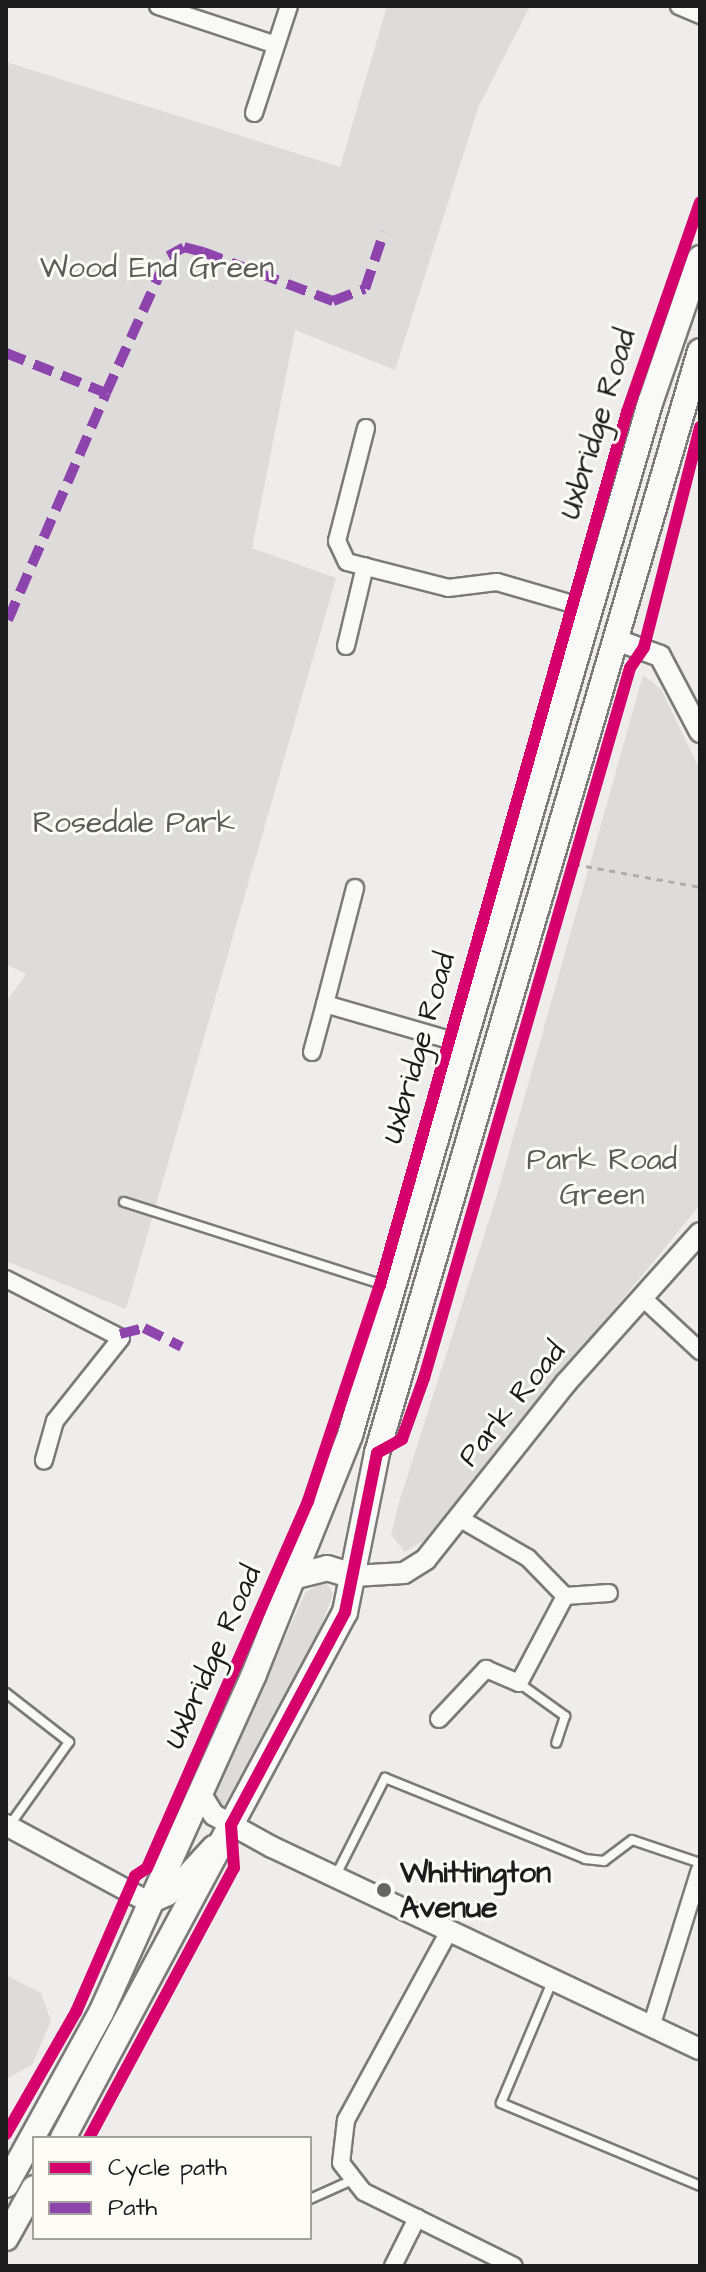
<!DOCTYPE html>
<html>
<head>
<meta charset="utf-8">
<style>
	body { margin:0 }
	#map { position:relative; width:706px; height:2272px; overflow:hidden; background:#efedeb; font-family:"Architects Daughter",sans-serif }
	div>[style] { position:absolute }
	.green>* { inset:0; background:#dedcda }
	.path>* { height:3px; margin-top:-1.5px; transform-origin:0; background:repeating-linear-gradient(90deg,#aeacab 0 6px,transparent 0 12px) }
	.roads { filter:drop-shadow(2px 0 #7b7a79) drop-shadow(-2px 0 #7b7a79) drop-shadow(0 2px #7b7a79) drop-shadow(0 -2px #7b7a79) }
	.service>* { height:8px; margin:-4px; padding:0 4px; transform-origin:4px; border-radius:4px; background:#f9f9f7 }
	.minor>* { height:16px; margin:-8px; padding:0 8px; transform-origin:8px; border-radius:8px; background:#f9f9f7 }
	.tertiary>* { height:20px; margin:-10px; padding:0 10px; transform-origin:10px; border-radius:10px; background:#f9f9f7 }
	.primary>* { height:24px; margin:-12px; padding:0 12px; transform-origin:12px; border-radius:12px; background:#f9f9f7 }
	.quiet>* { height:10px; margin-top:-5px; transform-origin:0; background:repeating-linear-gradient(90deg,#8e44ad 0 20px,transparent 0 30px) }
	.cycleway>* { height:12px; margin:-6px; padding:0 6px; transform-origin:6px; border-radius:6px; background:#d6006c }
	.dots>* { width:22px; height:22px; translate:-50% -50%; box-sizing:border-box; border:4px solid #fdfcf7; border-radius:50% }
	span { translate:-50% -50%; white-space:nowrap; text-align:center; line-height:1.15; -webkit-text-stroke:6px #fdfcf7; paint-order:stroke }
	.park-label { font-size:30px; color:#5b5b5a }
	.street-label { font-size:30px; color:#1c1c1c }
	.poi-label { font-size:30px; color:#1c1c1c; font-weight:700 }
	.left { translate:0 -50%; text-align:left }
	.frame { position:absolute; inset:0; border:8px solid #1c1c1c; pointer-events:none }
	.legend { position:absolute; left:32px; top:2136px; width:280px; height:104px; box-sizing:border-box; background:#fdfcf7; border:2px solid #a3a29f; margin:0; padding:10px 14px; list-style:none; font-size:24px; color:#1c1c1c }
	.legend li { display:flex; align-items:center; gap:16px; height:40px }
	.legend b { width:40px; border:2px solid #a3a29f }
</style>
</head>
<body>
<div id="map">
	<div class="green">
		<div style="clip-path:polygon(387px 6px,530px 6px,478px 108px,395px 370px,295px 330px,252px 548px,336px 578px,126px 1309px,6px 1261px,6px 1002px,26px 974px,6px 964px,6px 62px,340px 167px)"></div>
		<div style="clip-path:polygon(643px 675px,661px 689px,700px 770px,700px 1205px,426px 1539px,405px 1552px,391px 1535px,397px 1509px,497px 1195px)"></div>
		<div style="clip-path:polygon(325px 1580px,333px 1594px,313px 1648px,221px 1810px,215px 1795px,305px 1593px)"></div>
		<div style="clip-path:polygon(6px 1975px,41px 1993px,51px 2021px,32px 2065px,6px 2079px)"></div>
	</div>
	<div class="path">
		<div style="left:574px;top:864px;width:128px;rotate:10.3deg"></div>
	</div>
	<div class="roads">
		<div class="service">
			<div style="left:124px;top:1202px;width:279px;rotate:17.7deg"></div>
			<div style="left:519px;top:1683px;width:57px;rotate:35.7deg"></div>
			<div style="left:565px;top:1716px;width:28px;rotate:108deg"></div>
			<div style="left:6px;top:1693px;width:80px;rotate:37.9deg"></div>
			<div style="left:69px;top:1742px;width:103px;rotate:125.5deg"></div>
			<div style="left:336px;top:1875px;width:109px;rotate:-63.2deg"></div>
			<div style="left:385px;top:1778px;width:216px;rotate:22deg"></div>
			<div style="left:585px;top:1859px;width:19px;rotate:6deg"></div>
			<div style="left:604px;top:1861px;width:35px;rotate:-37deg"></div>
			<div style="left:632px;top:1840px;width:72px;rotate:18.7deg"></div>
			<div style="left:552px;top:1982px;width:131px;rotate:112.9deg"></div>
			<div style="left:501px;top:2103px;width:216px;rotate:22.6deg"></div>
			<div style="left:310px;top:2199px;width:44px;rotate:-24.2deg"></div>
		</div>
		<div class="minor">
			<div style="left:158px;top:6px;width:124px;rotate:18.3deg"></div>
			<div style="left:679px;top:6px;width:23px;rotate:23deg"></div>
			<div style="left:254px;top:113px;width:113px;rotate:-71.9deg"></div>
			<div style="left:366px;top:428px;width:117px;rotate:104.4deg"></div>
			<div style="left:337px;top:541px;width:23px;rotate:65deg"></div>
			<div style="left:347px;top:562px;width:104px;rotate:14.4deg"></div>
			<div style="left:448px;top:588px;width:49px;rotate:-7deg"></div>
			<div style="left:497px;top:582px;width:97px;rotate:16.2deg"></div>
			<div style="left:346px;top:646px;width:82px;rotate:-76.6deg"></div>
			<div style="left:355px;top:888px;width:120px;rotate:104.5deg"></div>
			<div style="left:325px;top:1004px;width:148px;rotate:16.1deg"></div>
			<div style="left:312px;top:1052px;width:50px;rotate:-74.8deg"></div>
			<div style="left:6px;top:1279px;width:129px;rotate:27.2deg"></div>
			<div style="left:121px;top:1338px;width:106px;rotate:128.5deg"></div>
			<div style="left:55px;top:1421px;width:41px;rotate:105.8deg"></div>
			<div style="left:643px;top:1298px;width:78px;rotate:42.9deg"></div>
			<div style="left:459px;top:1518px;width:80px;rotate:30.1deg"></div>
			<div style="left:528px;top:1558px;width:53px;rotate:45.8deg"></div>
			<div style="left:565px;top:1596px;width:44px;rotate:-3.9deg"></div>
			<div style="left:439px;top:1719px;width:69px;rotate:-46.8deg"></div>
			<div style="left:486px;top:1669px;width:36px;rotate:23deg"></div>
			<div style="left:519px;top:1683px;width:98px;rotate:-62.1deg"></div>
			<div style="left:448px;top:1933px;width:213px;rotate:118.6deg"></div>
			<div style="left:346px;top:2120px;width:43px;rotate:96.6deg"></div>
			<div style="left:341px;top:2163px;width:37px;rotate:52deg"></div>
			<div style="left:364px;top:2192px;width:167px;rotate:26.3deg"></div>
			<div style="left:651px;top:2027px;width:164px;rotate:-72.7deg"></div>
			<div style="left:393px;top:2266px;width:54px;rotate:-63.4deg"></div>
		</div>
		<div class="tertiary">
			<div style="left:614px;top:639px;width:49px;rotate:20.3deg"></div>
			<div style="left:660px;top:656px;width:86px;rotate:62.2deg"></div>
			<div style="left:354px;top:1576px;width:50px;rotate:-3.4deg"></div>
			<div style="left:404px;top:1573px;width:26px;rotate:-32deg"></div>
			<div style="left:426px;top:1559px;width:225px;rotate:-51.5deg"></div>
			<div style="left:566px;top:1383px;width:201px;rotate:-48.2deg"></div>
			<div style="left:200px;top:1793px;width:26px;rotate:58deg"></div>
			<div style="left:214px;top:1815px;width:66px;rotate:28.9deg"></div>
			<div style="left:272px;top:1847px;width:473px;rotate:25.3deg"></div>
			<div style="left:6px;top:1825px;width:164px;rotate:28.4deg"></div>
			<div style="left:150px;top:1903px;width:20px;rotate:-24deg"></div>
			<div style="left:168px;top:1895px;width:67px;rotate:-47.4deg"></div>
		</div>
		<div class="primary">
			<div style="left:296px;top:1576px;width:32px;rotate:-14deg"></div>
			<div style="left:327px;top:1568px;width:28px;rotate:17deg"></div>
			<div style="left:63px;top:2138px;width:597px;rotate:-61.8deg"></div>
			<div style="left:345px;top:1612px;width:162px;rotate:-78.6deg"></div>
			<div style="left:377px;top:1453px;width:1148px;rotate:-73.66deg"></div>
			<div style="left:6px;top:2185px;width:196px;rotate:-61.1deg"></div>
			<div style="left:101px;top:2013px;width:372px;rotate:-65.7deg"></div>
			<div style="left:254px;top:1674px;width:258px;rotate:-68.1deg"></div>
			<div style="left:350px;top:1435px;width:1075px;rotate:-73.79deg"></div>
			<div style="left:650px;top:403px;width:153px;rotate:-71deg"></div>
			<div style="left:6px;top:2238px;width:57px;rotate:-60.8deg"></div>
		</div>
	</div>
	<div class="quiet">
		<div style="left:6px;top:353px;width:108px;rotate:21.8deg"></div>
		<div style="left:106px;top:393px;width:150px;rotate:-65.7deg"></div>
		<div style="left:168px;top:256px;width:18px;rotate:-29deg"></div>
		<div style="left:184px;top:247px;width:20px;rotate:15deg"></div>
		<div style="left:203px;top:252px;width:139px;rotate:20.7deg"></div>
		<div style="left:333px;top:301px;width:34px;rotate:-21deg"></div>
		<div style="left:365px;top:289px;width:60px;rotate:-71.6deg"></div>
		<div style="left:8px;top:620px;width:247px;rotate:-66.6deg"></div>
		<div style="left:120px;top:1334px;width:25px;rotate:-14deg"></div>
		<div style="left:144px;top:1328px;width:42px;rotate:26.6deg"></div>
	</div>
	<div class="cycleway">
		<div style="left:6px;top:2134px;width:141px;rotate:-60.2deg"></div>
		<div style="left:76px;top:2012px;width:148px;rotate:-66.5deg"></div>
		<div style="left:135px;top:1876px;width:14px;rotate:-34deg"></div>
		<div style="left:147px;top:1868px;width:401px;rotate:-66.3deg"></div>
		<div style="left:308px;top:1501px;width:228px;rotate:-71.6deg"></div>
		<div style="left:380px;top:1285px;width:907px;rotate:-74.2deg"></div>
		<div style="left:627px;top:412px;width:222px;rotate:-70.8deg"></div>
		<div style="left:89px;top:2138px;width:306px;rotate:-61.8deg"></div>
		<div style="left:234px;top:1868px;width:43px;rotate:-94deg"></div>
		<div style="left:231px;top:1825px;width:242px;rotate:-61.8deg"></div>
		<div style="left:345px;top:1612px;width:162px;rotate:-78.6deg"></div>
		<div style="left:377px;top:1453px;width:29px;rotate:-29deg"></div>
		<div style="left:402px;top:1439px;width:65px;rotate:-70.2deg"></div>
		<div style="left:424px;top:1378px;width:739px;rotate:-73.82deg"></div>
		<div style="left:630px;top:668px;width:25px;rotate:-56deg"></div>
		<div style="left:644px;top:647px;width:227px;rotate:-75.7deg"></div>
	</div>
	<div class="dots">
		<div style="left:384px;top:1890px;background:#666564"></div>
	</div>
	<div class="park-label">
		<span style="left:157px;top:268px">Wood End Green</span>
		<span style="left:134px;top:823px">Rosedale Park</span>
		<span style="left:602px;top:1177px">Park Road<br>Green</span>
	</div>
	<div class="street-label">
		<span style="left:598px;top:424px;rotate:-73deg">Uxbridge Road</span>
		<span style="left:419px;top:1048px;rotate:-74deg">Uxbridge Road</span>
		<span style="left:512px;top:1404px;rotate:-51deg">Park Road</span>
		<span style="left:213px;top:1657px;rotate:-66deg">Uxbridge Road</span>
	</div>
	<div class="poi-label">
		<span class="left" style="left:400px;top:1890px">Whittington<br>Avenue</span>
	</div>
	<div class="frame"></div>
	<ul class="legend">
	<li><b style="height:10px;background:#d6006c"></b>Cycle path</li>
	<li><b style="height:10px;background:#8e44ad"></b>Path</li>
	</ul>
</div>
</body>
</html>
